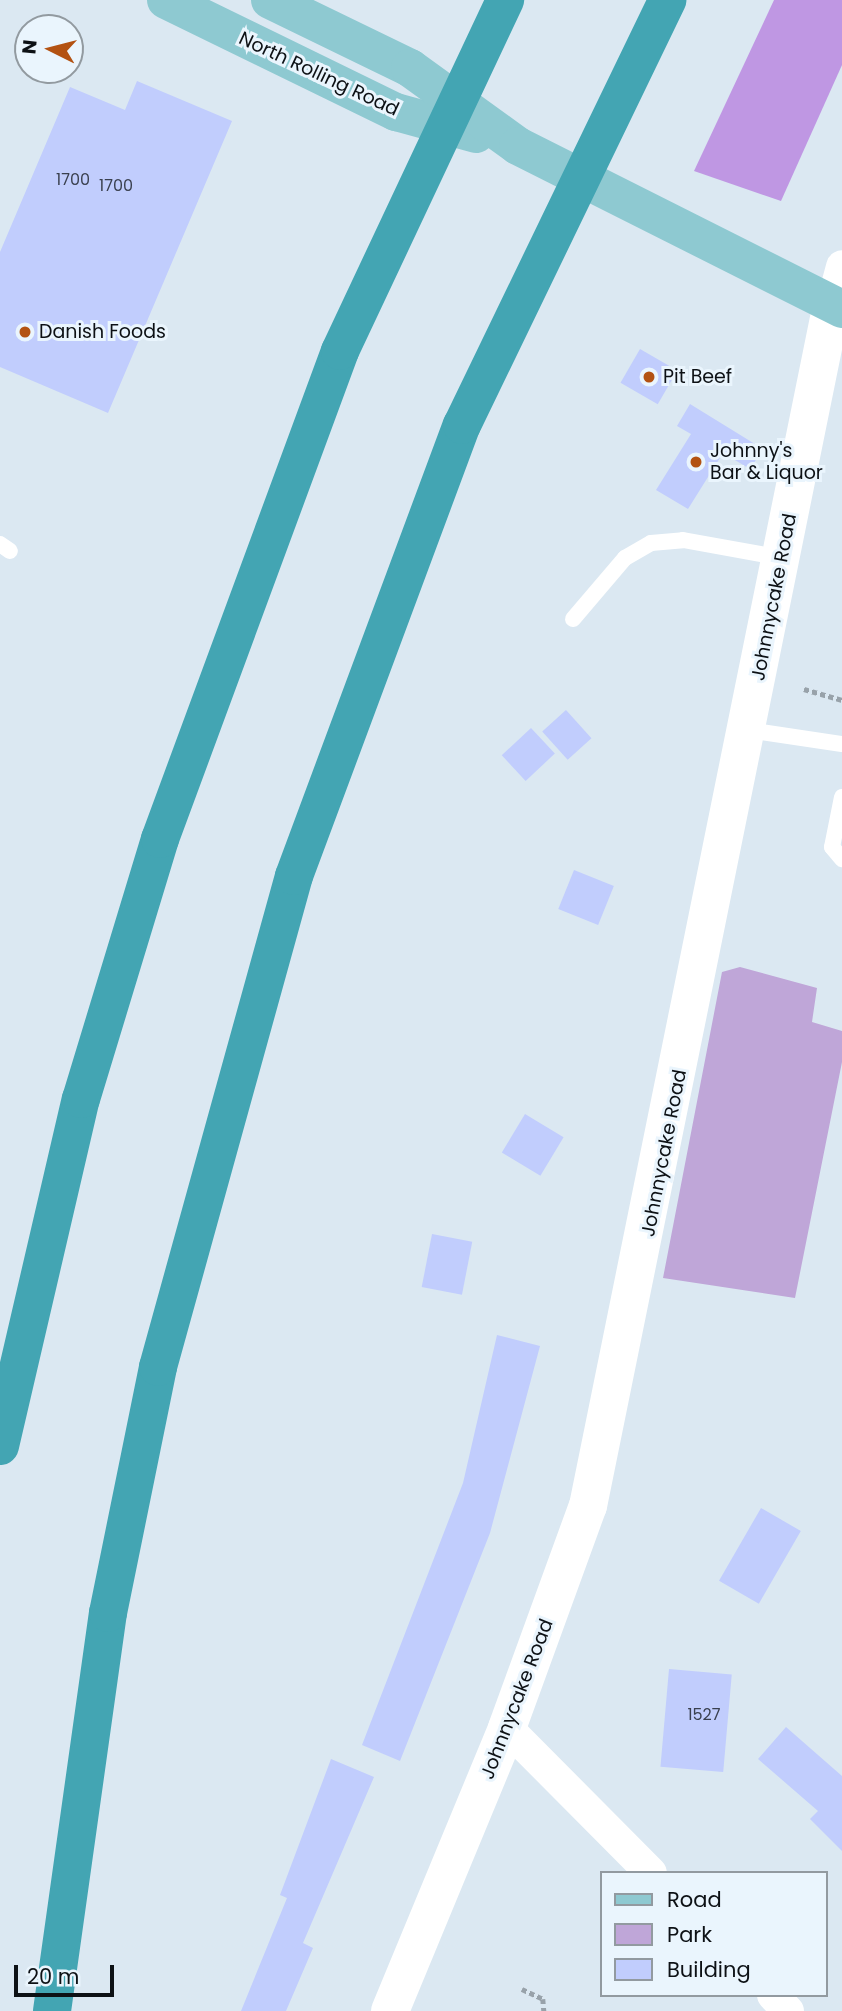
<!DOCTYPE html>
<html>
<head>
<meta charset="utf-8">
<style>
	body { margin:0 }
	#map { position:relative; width:842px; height:2011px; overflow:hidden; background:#dbe8f2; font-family:Poppins,sans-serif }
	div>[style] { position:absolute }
	.green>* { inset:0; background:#bfa6d8 }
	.forest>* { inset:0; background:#bf97e3 }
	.building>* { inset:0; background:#c1cdfd; transform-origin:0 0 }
	.path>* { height:4.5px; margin-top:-2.25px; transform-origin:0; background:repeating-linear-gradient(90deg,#98a2aa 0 5px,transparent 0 8.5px) }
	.lane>* { height:16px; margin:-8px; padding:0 8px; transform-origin:8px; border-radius:8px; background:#fff }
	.street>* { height:32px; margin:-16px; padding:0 16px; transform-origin:16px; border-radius:16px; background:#fff }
	.secondary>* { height:38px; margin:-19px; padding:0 19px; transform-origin:19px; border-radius:19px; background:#fff }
	.primary>* { height:38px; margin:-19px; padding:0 19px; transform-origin:19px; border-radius:19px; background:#8ec9d1 }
	.highway>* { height:38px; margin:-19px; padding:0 19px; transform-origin:19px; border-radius:19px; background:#43a5b3 }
	.dots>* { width:19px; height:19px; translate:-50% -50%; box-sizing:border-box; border:4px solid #eaf5fd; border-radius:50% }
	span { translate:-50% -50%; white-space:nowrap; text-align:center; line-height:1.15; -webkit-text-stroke:6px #eaf5fd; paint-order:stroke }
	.number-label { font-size:16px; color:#3a404f }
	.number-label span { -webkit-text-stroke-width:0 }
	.street-label { font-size:19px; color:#0d1115 }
	.poi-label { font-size:19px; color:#0d1115 }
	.left { translate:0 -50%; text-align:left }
	.legend { position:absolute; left:600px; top:1871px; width:228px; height:126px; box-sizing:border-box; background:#eaf5fd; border:2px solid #929aa0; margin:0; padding:9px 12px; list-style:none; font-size:21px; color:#0d1115 }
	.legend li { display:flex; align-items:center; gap:14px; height:35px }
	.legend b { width:35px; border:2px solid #929aa0 }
	.north { position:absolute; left:14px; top:14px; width:70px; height:70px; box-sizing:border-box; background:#eaf5fd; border:2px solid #929aa0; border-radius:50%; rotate:276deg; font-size:19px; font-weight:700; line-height:28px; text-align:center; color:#0d1115 }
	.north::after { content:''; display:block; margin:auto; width:24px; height:32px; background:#b35212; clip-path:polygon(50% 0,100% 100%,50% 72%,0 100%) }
	.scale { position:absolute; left:14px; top:1965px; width:100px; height:32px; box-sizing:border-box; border:4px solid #0d1115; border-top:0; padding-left:9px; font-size:21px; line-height:24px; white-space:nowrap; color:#0d1115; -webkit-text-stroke:5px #eaf5fd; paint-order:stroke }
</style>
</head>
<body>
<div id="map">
	<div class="green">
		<div style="clip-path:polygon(740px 967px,817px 988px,812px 1022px,842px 1031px,842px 1062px,795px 1298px,663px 1278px,722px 972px)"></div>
	</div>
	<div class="forest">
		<div style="clip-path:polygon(774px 0,842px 0,842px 65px,781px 201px,694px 171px)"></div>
	</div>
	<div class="building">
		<div style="clip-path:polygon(137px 81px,232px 121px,108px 413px,0 367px,0 252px,70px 87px,125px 110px)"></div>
		<div style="left:640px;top:349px;width:43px;height:39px;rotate:30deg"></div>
		<div style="clip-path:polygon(690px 404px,763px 449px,750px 469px,723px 453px,688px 509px,656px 490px,691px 434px,677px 426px)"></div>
		<div style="left:566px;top:710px;width:38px;height:32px;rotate:48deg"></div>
		<div style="left:531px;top:728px;width:35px;height:40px;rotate:47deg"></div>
		<div style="left:574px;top:870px;width:43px;height:42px;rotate:22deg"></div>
		<div style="left:525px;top:1114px;width:45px;height:45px;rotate:31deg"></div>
		<div style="left:432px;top:1234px;width:41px;height:54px;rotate:11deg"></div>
		<div style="clip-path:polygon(497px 1335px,540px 1346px,490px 1533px,400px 1761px,362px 1745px,463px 1483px)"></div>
		<div style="left:761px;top:1508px;width:46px;height:84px;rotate:30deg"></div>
		<div style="left:669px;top:1669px;width:63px;height:98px;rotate:5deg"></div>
		<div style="clip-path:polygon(786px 1727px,842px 1776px,842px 1851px,810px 1819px,818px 1811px,758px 1759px)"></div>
		<div style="clip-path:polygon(331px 1759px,374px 1777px,303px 1943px,313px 1948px,286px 2011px,241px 2011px,287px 1898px,280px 1895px)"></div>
	</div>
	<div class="path">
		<div style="left:804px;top:689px;width:40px;rotate:16deg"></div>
		<div style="left:522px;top:1989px;width:23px;rotate:25deg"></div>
		<div style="left:543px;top:1999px;width:12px;rotate:85deg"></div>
	</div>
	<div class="lane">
		<div style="left:0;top:544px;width:12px;rotate:35deg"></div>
		<div style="left:573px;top:619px;width:80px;rotate:-49.6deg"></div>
		<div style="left:625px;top:558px;width:30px;rotate:-30deg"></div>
		<div style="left:651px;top:543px;width:32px;rotate:-5deg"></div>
		<div style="left:683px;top:540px;width:101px;rotate:10.3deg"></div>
		<div style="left:748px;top:730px;width:95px;rotate:8.5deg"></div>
		<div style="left:842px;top:797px;width:51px;rotate:101.3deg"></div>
		<div style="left:832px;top:847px;width:16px;rotate:50deg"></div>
	</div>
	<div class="street">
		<div style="left:832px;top:304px;width:39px;rotate:-75deg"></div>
		<div style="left:507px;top:1728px;width:204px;rotate:45.2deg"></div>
		<div style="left:773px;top:1995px;width:22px;rotate:47deg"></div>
	</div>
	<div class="secondary">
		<div style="left:390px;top:2011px;width:306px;rotate:-67.5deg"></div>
		<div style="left:507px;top:1728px;width:236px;rotate:-70deg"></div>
		<div style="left:588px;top:1506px;width:1227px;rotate:-78.53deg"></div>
	</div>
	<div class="primary">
		<div style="left:166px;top:0;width:256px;rotate:26deg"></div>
		<div style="left:396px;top:112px;width:83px;rotate:15.4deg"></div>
		<div style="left:270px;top:0;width:156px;rotate:25.9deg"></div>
		<div style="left:410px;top:68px;width:133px;rotate:35.8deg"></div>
		<div style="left:518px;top:146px;width:363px;rotate:26.7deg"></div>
	</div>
	<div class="highway">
		<div style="left:0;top:1446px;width:356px;rotate:-76.9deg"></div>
		<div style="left:81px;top:1099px;width:272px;rotate:-73.1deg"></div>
		<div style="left:160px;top:839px;width:520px;rotate:-69.75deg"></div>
		<div style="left:340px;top:351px;width:388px;rotate:-64.8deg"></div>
		<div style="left:52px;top:2011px;width:402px;rotate:-82deg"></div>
		<div style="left:108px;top:1613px;width:251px;rotate:-78.5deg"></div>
		<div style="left:158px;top:1367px;width:509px;rotate:-74.52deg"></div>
		<div style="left:294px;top:876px;width:481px;rotate:-69.6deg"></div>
		<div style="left:462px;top:425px;width:472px;rotate:-64.2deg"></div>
	</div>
	<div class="dots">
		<div style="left:25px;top:332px;background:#b35212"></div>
		<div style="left:649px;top:377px;background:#b35212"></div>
		<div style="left:696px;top:462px;background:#b35212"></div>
	</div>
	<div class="number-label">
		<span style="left:73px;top:180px">1700</span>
		<span style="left:116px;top:186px">1700</span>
		<span style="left:704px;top:1715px">1527</span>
	</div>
	<div class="street-label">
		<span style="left:319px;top:74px;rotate:25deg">North Rolling Road</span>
		<span style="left:774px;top:597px;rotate:-79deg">Johnnycake Road</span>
		<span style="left:664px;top:1153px;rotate:-79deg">Johnnycake Road</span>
		<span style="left:517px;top:1699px;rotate:-69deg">Johnnycake Road</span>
	</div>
	<div class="poi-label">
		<span class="left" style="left:39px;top:332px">Danish Foods</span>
		<span class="left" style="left:663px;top:377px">Pit Beef</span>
		<span class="left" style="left:710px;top:462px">Johnny's<br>Bar &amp; Liquor</span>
	</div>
	<ul class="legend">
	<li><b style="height:9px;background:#8ec9d1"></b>Road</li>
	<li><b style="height:19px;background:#bfa6d8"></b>Park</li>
	<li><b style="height:19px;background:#c1cdfd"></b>Building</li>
	</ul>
	<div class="north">N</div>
	<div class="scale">20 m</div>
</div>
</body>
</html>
